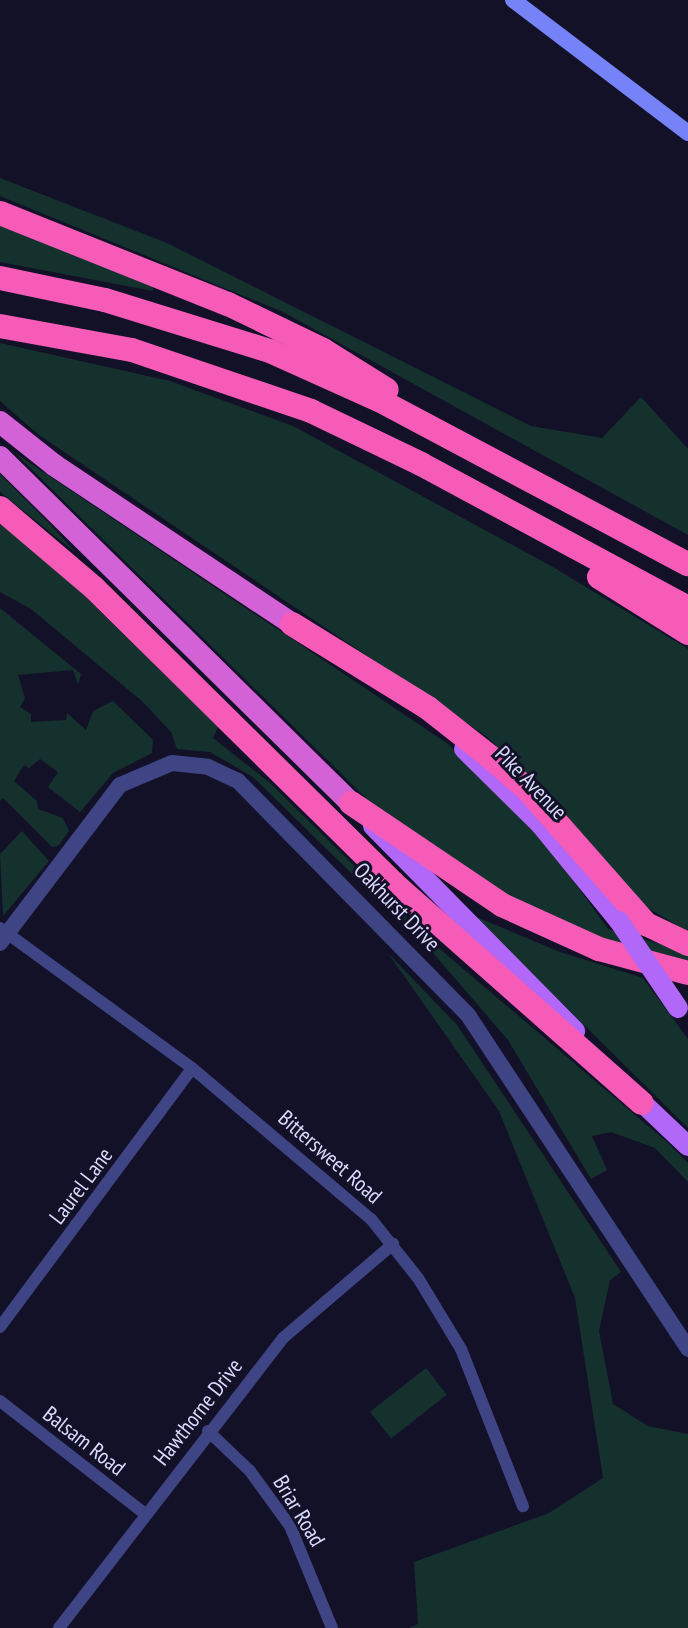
<!DOCTYPE html>
<html>
<head>
<meta charset="utf-8">
<style>
	body { margin:0 }
	#map { position:relative; width:688px; height:1628px; overflow:hidden; background:#131128; font-family:"PT Sans Narrow",sans-serif }
	div>[style] { position:absolute }
	.green>* { inset:0; background:#15312d; transform-origin:0 0 }
	.minor>* { height:12px; margin:-6px; padding:0 6px; transform-origin:6px; border-radius:6px; background:#3f4484 }
	.tertiary>* { height:16px; margin:-8px; padding:0 8px; transform-origin:8px; border-radius:8px; background:#3f4484 }
	.secondary>* { height:16px; margin:-8px; padding:0 8px; transform-origin:8px; border-radius:8px; background:#7682f8 }
	.primary>* { height:20px; margin:-10px; padding:0 10px; transform-origin:10px; border-radius:10px; background:#b167f7 }
	.trunk>* { height:22px; margin:-11px; padding:0 11px; transform-origin:11px; border-radius:11px; background:#d462d7 }
	.motorway>* { height:24px; margin:-12px; padding:0 12px; transform-origin:12px; border-radius:12px; background:#f65cb7 }
	.primary-bridge>* { height:20px; margin:-10px; padding:0 10px; transform-origin:10px; border-radius:10px; background:#b167f7 }
	span { translate:-50% -50%; white-space:nowrap; text-align:center; line-height:1.15; -webkit-text-stroke:6px #131128; paint-order:stroke }
	.street-label { font-size:22px; color:#dadafd }
</style>
</head>
<body>
<div id="map">
	<div class="green">
		<div style="clip-path:polygon(0 178px,167px 243px,531px 426px,602px 438px,641px 397px,688px 449px,688px 535px,283px 312px,0 196px)"></div>
		<div style="clip-path:polygon(0 225px,153px 286px,153px 291px,0 262px)"></div>
		<div style="clip-path:polygon(0 343px,170px 381px,293px 426px,553px 567px,688px 649px,688px 932px,638px 902px,545px 793px,486px 736px,39px 435px,0 401px)"></div>
		<div style="clip-path:polygon(15px 453px,448px 744px,537px 830px,608px 929px,688px 952px,688px 961px,606px 940px,506px 898px,371px 803px)"></div>
		<div style="clip-path:polygon(0 474px,49px 523px,76px 553px,0 492px)"></div>
		<div style="clip-path:polygon(0 520px,53px 565px,218px 727px,213px 738px,270px 783px,434px 944px,668px 1143px,688px 1163px,688px 1182px,655px 1148px,611px 1132px,592px 1136px,607px 1170px,591px 1179px,508px 1040px,434px 954px,253px 777px,210px 752px,177px 749px,171px 732px,143px 702px,31px 609px,0 592px)"></div>
		<div style="clip-path:polygon(0 608px,81px 674px,78px 685px,73px 670px,18px 675px,25px 698px,20px 707px,31px 714px,31px 722px,66px 720px,67px 713px,86px 730px,93px 711px,113px 701px,153px 740px,152px 753px,113px 773px,80px 812px,48px 787px,58px 772px,40px 759px,29px 768px,24px 765px,14px 781px,37px 801px,38px 809px,63px 818px,69px 831px,58px 846px,52px 847px,3px 798px,0 801px)"></div>
		<div style="clip-path:polygon(22px 831px,49px 861px,3px 916px,0 854px)"></div>
		<div style="clip-path:polygon(474px 916px,560px 952px,643px 978px,688px 1039px,688px 1128px)"></div>
		<div style="clip-path:polygon(388px 953px,457px 1025px,621px 1272px,610px 1280px,599px 1331px,613px 1404px,648px 1426px,688px 1434px,688px 1628px,409px 1628px,418px 1624px,414px 1562px,549px 1513px,603px 1478px,575px 1298px,499px 1111px)"></div>
		<div style="left:426px;top:1368px;width:34px;height:71px;rotate:52deg"></div>
	</div>
	<div class="minor">
		<div style="left:0;top:928px;width:238px;rotate:36.1deg"></div>
		<div style="left:192px;top:1068px;width:234px;rotate:40.2deg"></div>
		<div style="left:371px;top:1219px;width:75px;rotate:51.5deg"></div>
		<div style="left:418px;top:1278px;width:83px;rotate:58.8deg"></div>
		<div style="left:461px;top:1349px;width:169px;rotate:68.5deg"></div>
		<div style="left:0;top:1327px;width:322px;rotate:-53.4deg"></div>
		<div style="left:0;top:1401px;width:182px;rotate:37.9deg"></div>
		<div style="left:208px;top:1431px;width:58px;rotate:43.6deg"></div>
		<div style="left:250px;top:1471px;width:68px;rotate:54deg"></div>
		<div style="left:290px;top:1526px;width:110px;rotate:67.6deg"></div>
		<div style="left:59px;top:1628px;width:366px;rotate:-52.3deg"></div>
		<div style="left:283px;top:1338px;width:145px;rotate:-40.5deg"></div>
	</div>
	<div class="tertiary">
		<div style="left:0;top:943px;width:198px;rotate:-52.8deg"></div>
		<div style="left:120px;top:785px;width:56px;rotate:-22.9deg"></div>
		<div style="left:172px;top:763px;width:36px;rotate:6deg"></div>
		<div style="left:208px;top:767px;width:33px;rotate:25deg"></div>
		<div style="left:238px;top:781px;width:328px;rotate:45.5deg"></div>
		<div style="left:468px;top:1015px;width:400px;rotate:56.6deg"></div>
	</div>
	<div class="secondary">
		<div style="left:513px;top:0;width:220px;rotate:37.2deg"></div>
	</div>
	<div class="primary">
		<div style="left:464px;top:749px;width:107px;rotate:44.6deg"></div>
		<div style="left:540px;top:824px;width:125px;rotate:50.8deg"></div>
		<div style="left:373px;top:826px;width:288px;rotate:45.4deg"></div>
		<div style="left:632px;top:1093px;width:77px;rotate:43.4deg"></div>
	</div>
	<div class="trunk">
		<div style="left:0;top:422px;width:69px;rotate:38.5deg"></div>
		<div style="left:54px;top:465px;width:286px;rotate:33.7deg"></div>
		<div style="left:0;top:457px;width:493px;rotate:44.6deg"></div>
	</div>
	<div class="motorway">
		<div style="left:0;top:213px;width:245px;rotate:21.8deg"></div>
		<div style="left:228px;top:304px;width:106px;rotate:25.8deg"></div>
		<div style="left:323px;top:350px;width:75px;rotate:32deg"></div>
		<div style="left:0;top:278px;width:107px;rotate:11.8deg"></div>
		<div style="left:105px;top:300px;width:173px;rotate:17.2deg"></div>
		<div style="left:270px;top:351px;width:120px;rotate:24.2deg"></div>
		<div style="left:379px;top:400px;width:350px;rotate:28deg"></div>
		<div style="left:0;top:326px;width:134px;rotate:10.3deg"></div>
		<div style="left:132px;top:350px;width:189px;rotate:18.8deg"></div>
		<div style="left:311px;top:411px;width:122px;rotate:25.7deg"></div>
		<div style="left:421px;top:464px;width:303px;rotate:28.3deg"></div>
		<div style="left:0;top:508px;width:123px;rotate:40.4deg"></div>
		<div style="left:94px;top:588px;width:420px;rotate:44.6deg"></div>
		<div style="left:393px;top:883px;width:332px;rotate:41.5deg"></div>
		<div style="left:599px;top:577px;width:105px;rotate:32.2deg"></div>
		<div style="left:292px;top:624px;width:160px;rotate:31.7deg"></div>
		<div style="left:428px;top:708px;width:78px;rotate:38.2deg"></div>
		<div style="left:489px;top:756px;width:50px;rotate:41deg"></div>
		<div style="left:527px;top:789px;width:180px;rotate:48.6deg"></div>
		<div style="left:646px;top:924px;width:47px;rotate:25.5deg"></div>
		<div style="left:351px;top:803px;width:182px;rotate:34deg"></div>
		<div style="left:502px;top:905px;width:107px;rotate:24.4deg"></div>
		<div style="left:599px;top:949px;width:92px;rotate:15.1deg"></div>
	</div>
	<div class="primary-bridge">
		<div style="left:619px;top:921px;width:105px;rotate:55.9deg"></div>
	</div>
	<div class="street-label">
		<span style="left:531px;top:783px;rotate:46deg">Pike Avenue</span>
		<span style="left:397px;top:907px;rotate:46deg">Oakhurst Drive</span>
		<span style="left:330px;top:1157px;rotate:41deg">Bittersweet Road</span>
		<span style="left:81px;top:1186px;rotate:-53deg">Laurel Lane</span>
		<span style="left:198px;top:1412px;rotate:-52deg">Hawthorne Drive</span>
		<span style="left:84px;top:1441px;rotate:38deg">Balsam Road</span>
		<span style="left:299px;top:1511px;rotate:59deg">Briar Road</span>
	</div>
</div>
</body>
</html>
